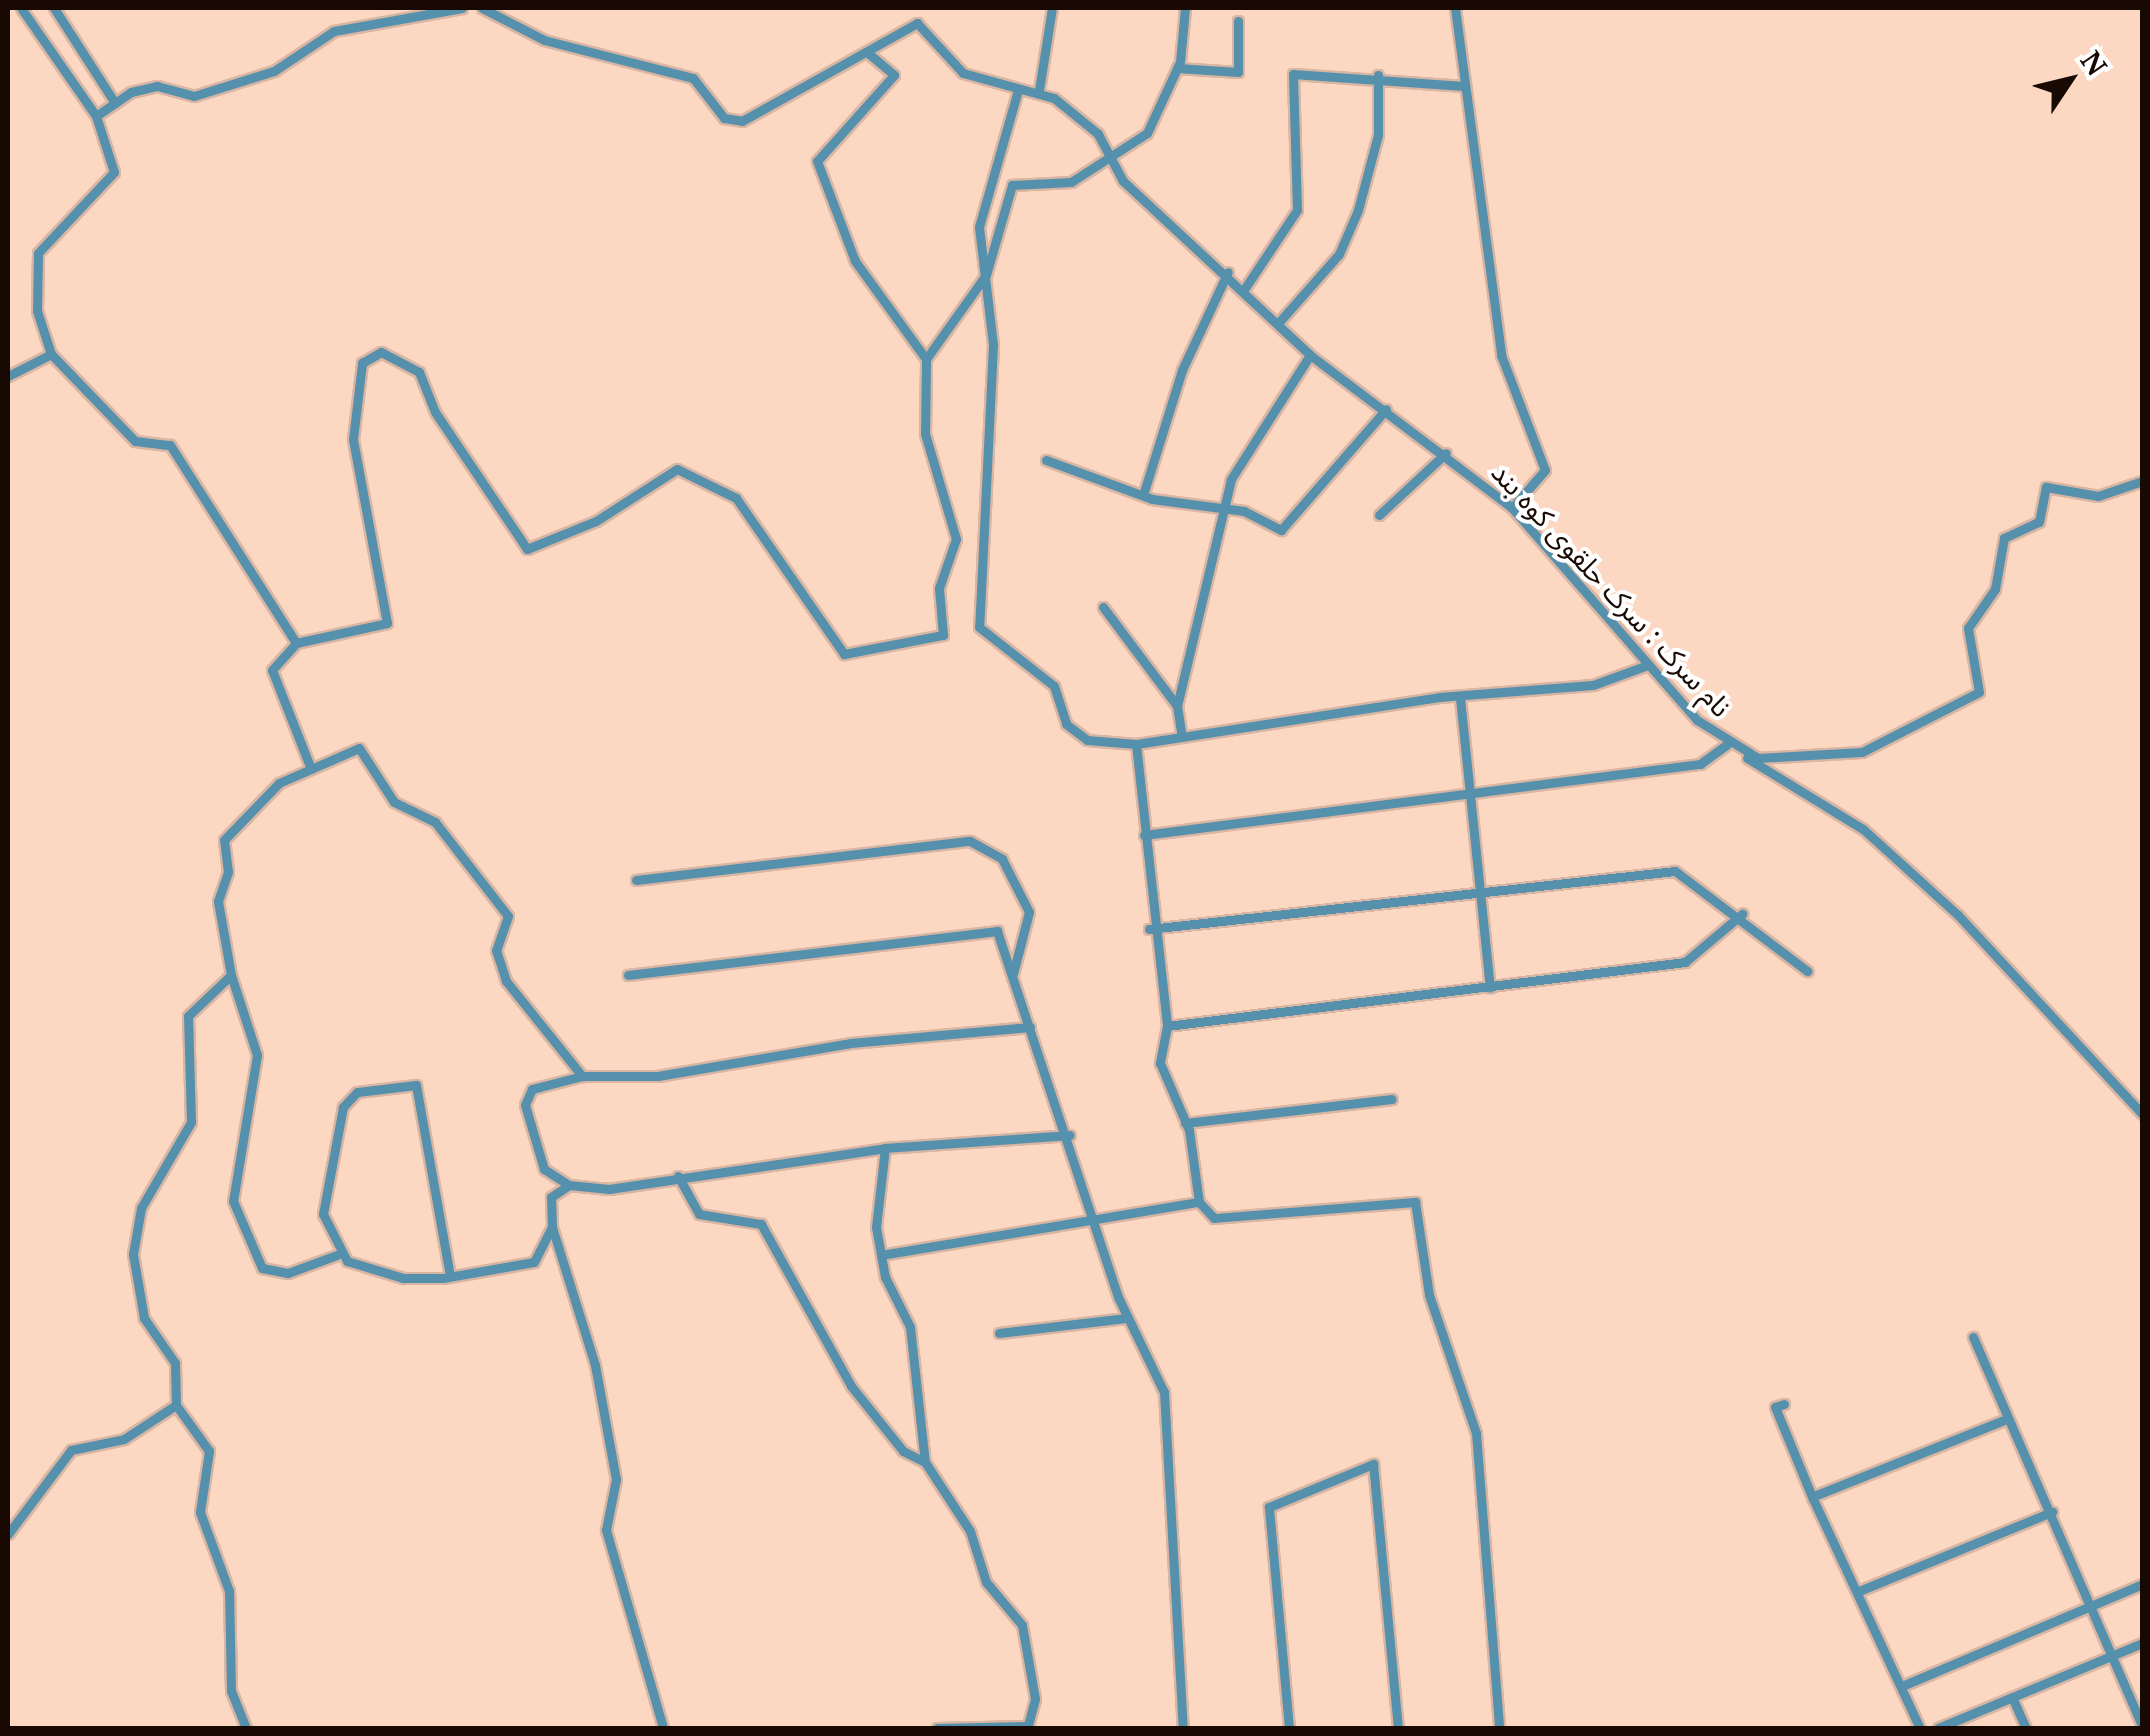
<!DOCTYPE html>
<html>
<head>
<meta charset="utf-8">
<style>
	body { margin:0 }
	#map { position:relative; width:2150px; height:1736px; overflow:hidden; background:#fcd7c2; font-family:"Noto Serif","Noto Sans Arabic",serif }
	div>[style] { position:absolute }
	.roads { filter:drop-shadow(2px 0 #d8b6a3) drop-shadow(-2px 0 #d8b6a3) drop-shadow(0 2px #d8b6a3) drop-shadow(0 -2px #d8b6a3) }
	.street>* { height:9px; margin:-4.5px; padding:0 4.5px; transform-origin:4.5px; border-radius:4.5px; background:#5590ad }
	span { translate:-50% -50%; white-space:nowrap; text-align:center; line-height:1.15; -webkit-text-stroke:8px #fff; paint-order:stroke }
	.street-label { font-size:28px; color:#180903 }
	.frame { position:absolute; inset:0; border:10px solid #180903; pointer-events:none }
	.north { position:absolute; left:2020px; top:30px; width:100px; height:100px; -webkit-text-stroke:8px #fff; paint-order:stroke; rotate:55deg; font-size:28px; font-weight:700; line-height:40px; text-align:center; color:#180903 }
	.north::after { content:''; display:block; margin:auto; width:35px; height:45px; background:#180903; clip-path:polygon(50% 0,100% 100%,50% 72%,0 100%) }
</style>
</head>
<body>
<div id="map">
	<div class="roads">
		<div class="street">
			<div style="left:21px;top:8px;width:131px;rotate:55.2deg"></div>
			<div style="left:96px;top:116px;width:42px;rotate:-34.4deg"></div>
			<div style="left:131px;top:92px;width:27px;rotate:-13deg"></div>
			<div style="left:157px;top:86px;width:38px;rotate:15deg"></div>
			<div style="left:194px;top:96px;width:84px;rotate:-17.4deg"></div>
			<div style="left:274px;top:71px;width:72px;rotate:-33.7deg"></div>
			<div style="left:334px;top:31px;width:130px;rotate:-10.2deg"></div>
			<div style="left:54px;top:8px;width:113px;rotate:57.3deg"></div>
			<div style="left:482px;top:8px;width:70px;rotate:27.3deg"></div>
			<div style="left:544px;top:40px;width:154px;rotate:14.3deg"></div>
			<div style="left:693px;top:78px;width:51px;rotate:52.2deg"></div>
			<div style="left:724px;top:118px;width:18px;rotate:9deg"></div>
			<div style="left:742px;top:121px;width:201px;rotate:-29.2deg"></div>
			<div style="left:917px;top:23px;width:68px;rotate:47.4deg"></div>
			<div style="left:963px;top:73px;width:94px;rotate:15.4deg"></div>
			<div style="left:1054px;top:98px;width:57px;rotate:39.3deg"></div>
			<div style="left:1098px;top:134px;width:53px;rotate:62deg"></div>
			<div style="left:1123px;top:181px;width:255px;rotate:42.9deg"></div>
			<div style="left:1310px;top:355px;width:253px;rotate:37.1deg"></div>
			<div style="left:1512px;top:508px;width:281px;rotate:48.9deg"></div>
			<div style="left:1697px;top:720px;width:72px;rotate:31.9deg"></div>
			<div style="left:1758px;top:758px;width:104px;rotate:-3.3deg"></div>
			<div style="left:1862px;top:752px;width:131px;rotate:-27.1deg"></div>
			<div style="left:1979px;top:692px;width:65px;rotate:-99.8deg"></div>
			<div style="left:1968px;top:628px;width:47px;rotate:-55.3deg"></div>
			<div style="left:1995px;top:589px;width:52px;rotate:-80deg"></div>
			<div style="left:2004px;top:538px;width:38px;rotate:-25deg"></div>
			<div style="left:2039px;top:522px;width:36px;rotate:-79deg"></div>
			<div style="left:2046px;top:487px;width:53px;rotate:9.8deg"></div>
			<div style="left:2098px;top:496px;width:46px;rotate:-18.8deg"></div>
			<div style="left:1455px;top:8px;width:350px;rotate:82.4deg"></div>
			<div style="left:1501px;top:355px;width:123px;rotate:69.1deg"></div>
			<div style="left:1545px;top:470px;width:50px;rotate:131deg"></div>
			<div style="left:868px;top:53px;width:34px;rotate:40deg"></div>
			<div style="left:894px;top:75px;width:115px;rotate:131.8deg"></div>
			<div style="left:817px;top:161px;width:107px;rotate:69.2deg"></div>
			<div style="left:855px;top:261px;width:121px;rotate:54.1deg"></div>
			<div style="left:1177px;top:68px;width:61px;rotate:3.8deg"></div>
			<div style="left:1238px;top:72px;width:51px;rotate:-90deg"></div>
			<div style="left:1018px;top:90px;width:142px;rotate:105.9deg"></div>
			<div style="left:979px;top:227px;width:119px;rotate:83.2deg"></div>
			<div style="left:993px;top:345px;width:282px;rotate:92.8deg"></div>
			<div style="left:979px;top:627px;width:95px;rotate:38.2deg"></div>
			<div style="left:1054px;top:686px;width:40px;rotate:72deg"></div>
			<div style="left:1066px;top:724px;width:26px;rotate:37deg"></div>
			<div style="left:1087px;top:740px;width:49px;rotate:4.7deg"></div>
			<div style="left:1136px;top:744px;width:307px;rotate:-8.8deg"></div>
			<div style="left:1439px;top:697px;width:154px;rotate:-4.5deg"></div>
			<div style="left:1593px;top:685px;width:59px;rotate:-20deg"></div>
			<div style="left:1039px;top:90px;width:83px;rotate:-81deg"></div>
			<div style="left:1245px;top:288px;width:94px;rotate:-56.3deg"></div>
			<div style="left:1297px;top:210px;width:136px;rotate:-91.7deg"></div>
			<div style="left:1293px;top:74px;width:171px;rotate:4deg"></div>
			<div style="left:1280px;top:321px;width:89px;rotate:-48.6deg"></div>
			<div style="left:1339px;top:254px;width:48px;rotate:-66.6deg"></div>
			<div style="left:1358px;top:210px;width:78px;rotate:-75.1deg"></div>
			<div style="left:1378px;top:135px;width:60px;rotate:-90deg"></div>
			<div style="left:51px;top:354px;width:121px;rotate:46deg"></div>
			<div style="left:135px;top:441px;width:35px;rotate:7deg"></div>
			<div style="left:170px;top:445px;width:235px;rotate:57.5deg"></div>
			<div style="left:8px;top:376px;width:48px;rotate:-27.1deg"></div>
			<div style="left:51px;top:354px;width:45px;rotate:-108deg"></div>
			<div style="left:37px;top:311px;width:58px;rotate:-89deg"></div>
			<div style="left:38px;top:253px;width:111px;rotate:-46.8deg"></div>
			<div style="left:114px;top:172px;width:59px;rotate:-107.8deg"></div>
			<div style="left:1046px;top:460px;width:113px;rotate:20.2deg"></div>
			<div style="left:1152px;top:499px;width:93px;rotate:7.4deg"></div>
			<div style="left:1244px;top:511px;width:42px;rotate:27.2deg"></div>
			<div style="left:1281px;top:530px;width:160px;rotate:-49deg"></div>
			<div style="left:1144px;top:492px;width:128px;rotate:-72.7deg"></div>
			<div style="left:1182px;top:370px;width:108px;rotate:-64.9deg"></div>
			<div style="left:1379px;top:515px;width:91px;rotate:-42.8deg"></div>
			<div style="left:1103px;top:607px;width:124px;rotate:53.2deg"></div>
			<div style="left:1177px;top:706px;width:26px;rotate:81deg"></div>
			<div style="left:1460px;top:698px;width:291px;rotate:84.1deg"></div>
			<div style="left:1177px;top:706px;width:233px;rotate:-76.6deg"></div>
			<div style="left:1231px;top:479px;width:147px;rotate:-57.5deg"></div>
			<div style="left:1136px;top:744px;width:284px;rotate:83.7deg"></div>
			<div style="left:1167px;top:1026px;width:38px;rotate:101deg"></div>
			<div style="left:1160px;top:1063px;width:73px;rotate:66.6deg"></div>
			<div style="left:1189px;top:1130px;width:73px;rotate:82.1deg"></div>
			<div style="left:1199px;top:1202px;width:22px;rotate:47deg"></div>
			<div style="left:1214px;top:1218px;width:202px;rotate:-4.6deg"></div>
			<div style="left:1415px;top:1202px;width:94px;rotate:81.4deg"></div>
			<div style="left:1429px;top:1295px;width:146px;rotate:71.2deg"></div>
			<div style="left:1476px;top:1433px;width:296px;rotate:85.5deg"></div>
			<div style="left:1747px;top:758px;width:136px;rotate:31.5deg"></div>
			<div style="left:1863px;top:829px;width:128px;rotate:42.2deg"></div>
			<div style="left:1958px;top:915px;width:271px;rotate:47.2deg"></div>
			<div style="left:311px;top:769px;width:106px;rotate:-111.5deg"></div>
			<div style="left:272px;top:670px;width:36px;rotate:-48deg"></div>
			<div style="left:296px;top:643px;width:93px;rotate:-12.4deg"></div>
			<div style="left:387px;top:623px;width:187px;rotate:-100.5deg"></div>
			<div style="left:353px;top:439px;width:77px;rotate:-83.2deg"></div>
			<div style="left:362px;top:363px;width:22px;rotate:-30deg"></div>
			<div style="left:381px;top:352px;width:43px;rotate:27.8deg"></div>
			<div style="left:419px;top:372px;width:43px;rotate:68.2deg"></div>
			<div style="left:435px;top:412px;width:165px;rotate:56.1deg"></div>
			<div style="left:527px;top:549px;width:74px;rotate:-22.1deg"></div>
			<div style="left:596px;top:521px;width:96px;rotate:-32.7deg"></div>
			<div style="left:677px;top:469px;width:66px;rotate:26.2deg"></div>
			<div style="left:736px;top:498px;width:190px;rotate:55.3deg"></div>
			<div style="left:844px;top:654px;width:101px;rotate:-10.9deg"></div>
			<div style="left:943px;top:635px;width:47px;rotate:-94.9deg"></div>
			<div style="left:939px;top:588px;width:52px;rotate:-70.9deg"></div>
			<div style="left:956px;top:539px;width:109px;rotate:-106.4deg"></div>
			<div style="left:925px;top:434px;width:75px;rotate:-89.2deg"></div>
			<div style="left:926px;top:359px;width:103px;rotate:-54.5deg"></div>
			<div style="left:986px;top:275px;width:94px;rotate:-73.9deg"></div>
			<div style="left:1012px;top:185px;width:59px;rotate:-2.9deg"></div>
			<div style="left:1071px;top:182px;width:90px;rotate:-32.8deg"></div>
			<div style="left:1147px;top:133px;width:78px;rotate:-65.1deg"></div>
			<div style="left:1180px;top:62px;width:54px;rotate:-84.7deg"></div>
			<div style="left:1144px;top:835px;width:561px;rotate:-7.28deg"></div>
			<div style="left:1700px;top:764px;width:34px;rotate:-36deg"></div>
			<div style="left:636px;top:880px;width:336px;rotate:-6.7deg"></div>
			<div style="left:970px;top:841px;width:37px;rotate:29deg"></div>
			<div style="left:1002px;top:859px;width:59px;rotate:63deg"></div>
			<div style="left:1029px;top:912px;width:64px;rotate:104.5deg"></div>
			<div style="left:1149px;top:929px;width:529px;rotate:-6.29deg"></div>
			<div style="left:1675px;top:871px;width:166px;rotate:37.1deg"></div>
			<div style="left:231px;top:975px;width:84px;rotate:72deg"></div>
			<div style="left:257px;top:1055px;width:148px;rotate:99.3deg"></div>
			<div style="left:233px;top:1201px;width:73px;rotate:66.6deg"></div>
			<div style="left:262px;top:1268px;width:26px;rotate:11deg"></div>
			<div style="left:288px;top:1273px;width:52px;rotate:-20.2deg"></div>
			<div style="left:628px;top:975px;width:372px;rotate:-6.8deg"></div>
			<div style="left:997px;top:931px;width:385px;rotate:71.7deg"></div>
			<div style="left:1118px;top:1297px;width:106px;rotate:64.2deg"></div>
			<div style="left:1164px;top:1392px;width:337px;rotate:86.8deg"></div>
			<div style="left:1167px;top:1026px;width:522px;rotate:-7.04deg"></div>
			<div style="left:1685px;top:962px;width:75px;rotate:-40.1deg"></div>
			<div style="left:1030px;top:1027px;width:180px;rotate:174.9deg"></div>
			<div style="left:851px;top:1043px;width:196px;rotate:170.3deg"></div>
			<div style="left:658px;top:1076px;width:76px;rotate:180deg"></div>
			<div style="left:582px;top:1076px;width:52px;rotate:165.4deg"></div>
			<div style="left:532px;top:1089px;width:17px;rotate:114deg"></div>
			<div style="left:525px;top:1105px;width:67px;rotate:73.5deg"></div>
			<div style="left:544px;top:1169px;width:30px;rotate:33deg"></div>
			<div style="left:569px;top:1185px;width:40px;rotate:5.7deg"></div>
			<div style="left:609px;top:1189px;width:279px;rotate:-8.4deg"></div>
			<div style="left:885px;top:1148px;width:185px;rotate:-4deg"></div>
			<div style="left:1185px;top:1123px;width:208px;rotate:-6.6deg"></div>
			<div style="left:885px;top:1148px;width:80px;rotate:96.5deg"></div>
			<div style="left:876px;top:1227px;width:51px;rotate:79.8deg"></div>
			<div style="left:885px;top:1277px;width:56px;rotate:63.4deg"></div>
			<div style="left:910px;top:1327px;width:136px;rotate:83.7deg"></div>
			<div style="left:678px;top:1176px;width:43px;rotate:61.1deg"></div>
			<div style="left:699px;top:1214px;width:63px;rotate:9.2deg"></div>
			<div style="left:761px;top:1224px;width:185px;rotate:60.9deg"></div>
			<div style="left:851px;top:1386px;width:83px;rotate:51.3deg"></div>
			<div style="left:903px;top:1451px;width:25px;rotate:27deg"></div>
			<div style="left:925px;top:1462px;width:82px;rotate:56.9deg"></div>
			<div style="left:970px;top:1531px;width:53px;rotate:72.6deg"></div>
			<div style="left:986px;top:1582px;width:56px;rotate:50.1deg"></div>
			<div style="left:1022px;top:1625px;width:75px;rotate:80deg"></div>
			<div style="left:1035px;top:1699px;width:30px;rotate:105deg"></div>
			<div style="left:569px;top:1185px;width:22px;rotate:146deg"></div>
			<div style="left:551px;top:1197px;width:30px;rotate:88deg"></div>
			<div style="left:552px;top:1227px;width:145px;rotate:72.7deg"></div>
			<div style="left:595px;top:1365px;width:116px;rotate:79.6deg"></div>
			<div style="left:616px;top:1479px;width:52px;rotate:101.1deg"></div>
			<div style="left:606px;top:1530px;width:206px;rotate:73.9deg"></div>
			<div style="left:881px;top:1255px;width:322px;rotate:-9.5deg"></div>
			<div style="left:450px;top:1276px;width:194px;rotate:-100.1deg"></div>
			<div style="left:416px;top:1085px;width:59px;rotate:173.2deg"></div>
			<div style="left:357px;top:1092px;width:21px;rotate:133deg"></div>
			<div style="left:343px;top:1107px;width:109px;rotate:100.6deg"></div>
			<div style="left:323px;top:1214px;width:53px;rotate:62.9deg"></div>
			<div style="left:347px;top:1261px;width:59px;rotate:16.9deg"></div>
			<div style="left:403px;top:1278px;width:40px"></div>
			<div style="left:443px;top:1278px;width:92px;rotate:-10deg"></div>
			<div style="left:534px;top:1262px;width:39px;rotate:-63deg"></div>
			<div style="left:999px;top:1333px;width:128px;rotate:-6.7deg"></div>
			<div style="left:1973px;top:1337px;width:424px;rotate:66.5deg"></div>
			<div style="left:1784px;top:1404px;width:9px;rotate:162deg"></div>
			<div style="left:1775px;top:1407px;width:100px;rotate:67.6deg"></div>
			<div style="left:1813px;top:1499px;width:253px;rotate:65deg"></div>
			<div style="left:1814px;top:1496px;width:208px;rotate:-21.8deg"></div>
			<div style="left:8px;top:1534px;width:105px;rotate:-53.1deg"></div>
			<div style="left:71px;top:1450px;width:54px;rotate:-11.7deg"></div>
			<div style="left:124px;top:1439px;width:62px;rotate:-33.2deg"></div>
			<div style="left:1859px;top:1591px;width:209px;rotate:-22.3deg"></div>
			<div style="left:1902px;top:1686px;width:261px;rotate:-23deg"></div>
			<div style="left:2012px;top:1697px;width:34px;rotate:66deg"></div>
			<div style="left:246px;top:1728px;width:40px;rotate:-112deg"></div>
			<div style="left:231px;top:1691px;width:100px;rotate:-91.1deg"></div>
			<div style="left:229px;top:1591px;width:84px;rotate:-110.2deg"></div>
			<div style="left:200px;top:1512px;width:62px;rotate:-81.6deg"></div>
			<div style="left:209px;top:1451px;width:57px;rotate:-125.7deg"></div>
			<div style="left:176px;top:1405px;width:42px;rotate:-91.4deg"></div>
			<div style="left:175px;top:1363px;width:55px;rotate:-124.6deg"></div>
			<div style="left:144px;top:1318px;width:65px;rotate:-99.8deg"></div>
			<div style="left:133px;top:1254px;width:47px;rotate:-80.1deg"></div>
			<div style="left:141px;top:1208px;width:99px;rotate:-59.8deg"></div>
			<div style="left:191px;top:1122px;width:106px;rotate:-91.6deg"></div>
			<div style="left:188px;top:1016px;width:59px;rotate:-43.6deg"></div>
			<div style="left:231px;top:975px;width:75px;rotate:-100deg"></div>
			<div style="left:218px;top:901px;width:31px;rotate:-71deg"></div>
			<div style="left:228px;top:872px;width:32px;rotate:-97deg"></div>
			<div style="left:224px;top:840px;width:79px;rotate:-46deg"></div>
			<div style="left:279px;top:783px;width:87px;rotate:-23.6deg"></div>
			<div style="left:359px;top:748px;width:64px;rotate:57.1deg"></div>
			<div style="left:394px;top:802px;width:46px;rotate:26deg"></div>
			<div style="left:435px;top:822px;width:119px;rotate:52.2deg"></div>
			<div style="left:508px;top:916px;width:36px;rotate:109deg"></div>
			<div style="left:496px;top:950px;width:33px;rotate:72deg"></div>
			<div style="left:506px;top:981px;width:122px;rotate:51.3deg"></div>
			<div style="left:937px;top:1728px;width:90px;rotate:-1.3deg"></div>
			<div style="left:1289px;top:1728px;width:222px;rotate:-95.2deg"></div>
			<div style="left:1269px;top:1507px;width:113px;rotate:-22.5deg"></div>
			<div style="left:1373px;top:1464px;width:265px;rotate:84.6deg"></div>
			<div style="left:1938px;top:1728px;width:221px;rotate:-22.6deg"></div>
		</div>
	</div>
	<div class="street-label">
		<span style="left:1612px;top:589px;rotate:47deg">نام سرک : سرک حلقوی کوه بند</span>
	</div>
	<div class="frame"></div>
	<div class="north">N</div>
</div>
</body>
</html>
